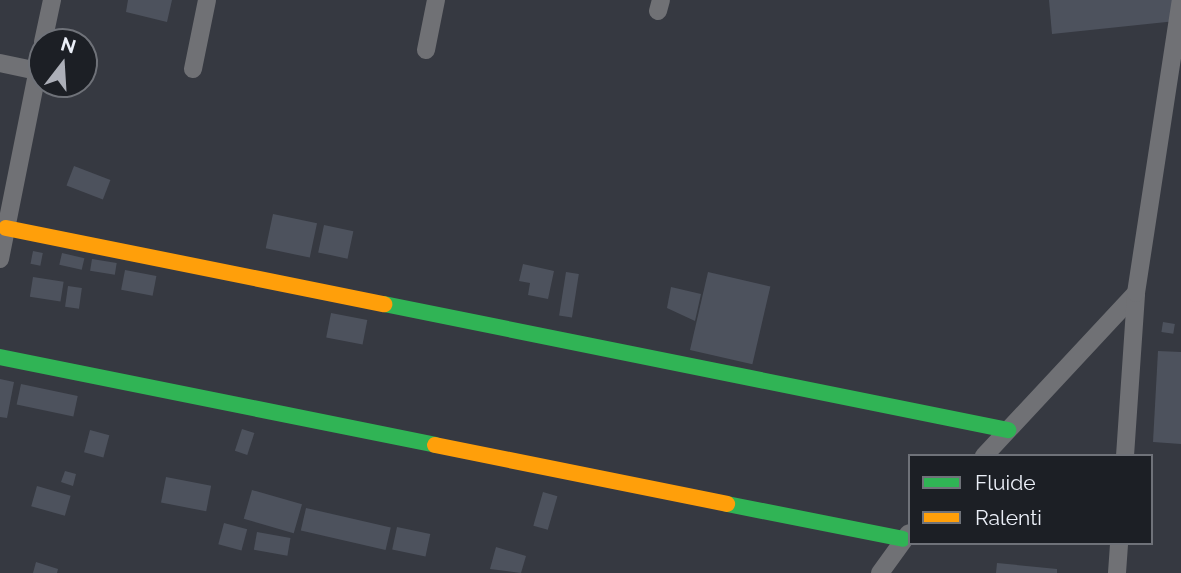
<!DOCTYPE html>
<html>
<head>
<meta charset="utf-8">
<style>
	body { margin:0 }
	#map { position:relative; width:1181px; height:573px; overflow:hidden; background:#363941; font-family:Raleway,sans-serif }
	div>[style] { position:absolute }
	.building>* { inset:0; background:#4d525d; transform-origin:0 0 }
	.street>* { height:18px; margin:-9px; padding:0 9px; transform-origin:9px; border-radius:9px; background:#707175 }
	.fast>* { height:16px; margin:-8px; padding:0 8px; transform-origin:8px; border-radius:8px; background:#30b455 }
	.slow>* { height:16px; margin:-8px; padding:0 8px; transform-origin:8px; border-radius:8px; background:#ff9f0a }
	span { translate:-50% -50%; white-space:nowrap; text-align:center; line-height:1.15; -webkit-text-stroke:5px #1c1f25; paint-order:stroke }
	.legend { position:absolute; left:908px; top:454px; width:245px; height:91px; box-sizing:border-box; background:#1c1f25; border:2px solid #6f7279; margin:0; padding:9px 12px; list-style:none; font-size:21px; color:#ebeff8 }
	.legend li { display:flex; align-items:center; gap:14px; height:35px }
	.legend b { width:35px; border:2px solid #6f7279 }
	.north { position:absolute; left:28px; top:28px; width:70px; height:70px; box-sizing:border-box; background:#1c1f25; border:2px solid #6f7279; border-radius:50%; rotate:17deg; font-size:19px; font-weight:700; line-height:28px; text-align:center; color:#ebeff8 }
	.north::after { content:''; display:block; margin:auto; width:24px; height:32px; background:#acafb8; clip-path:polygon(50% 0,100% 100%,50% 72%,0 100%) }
</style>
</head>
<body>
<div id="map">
	<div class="building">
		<div style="clip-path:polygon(128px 0,172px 0,167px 22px,126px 12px)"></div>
		<div style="clip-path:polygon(1049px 0,1174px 0,1176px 21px,1052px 34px)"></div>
		<div style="left:74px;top:166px;width:39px;height:21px;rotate:21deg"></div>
		<div style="left:273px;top:214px;width:45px;height:35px;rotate:12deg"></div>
		<div style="left:324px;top:225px;width:30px;height:28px;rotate:12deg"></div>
		<div style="left:33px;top:251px;width:10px;height:13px;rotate:11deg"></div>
		<div style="left:62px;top:253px;width:23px;height:12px;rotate:13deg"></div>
		<div style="left:92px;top:259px;width:25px;height:12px;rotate:9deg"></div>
		<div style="clip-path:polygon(523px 264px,554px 271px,548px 299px,528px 295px,530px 283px,519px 281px)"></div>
		<div style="left:125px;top:270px;width:32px;height:20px;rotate:11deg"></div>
		<div style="left:566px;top:272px;width:13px;height:44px;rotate:9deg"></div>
		<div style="left:708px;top:272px;width:64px;height:80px;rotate:13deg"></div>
		<div style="left:33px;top:277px;width:31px;height:20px;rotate:9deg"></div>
		<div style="left:68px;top:286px;width:14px;height:21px;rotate:8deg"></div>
		<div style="clip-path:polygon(671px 287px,701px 294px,695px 321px,667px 308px)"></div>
		<div style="left:331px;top:313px;width:37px;height:25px;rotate:11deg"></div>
		<div style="left:1163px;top:322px;width:12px;height:10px;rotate:9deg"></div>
		<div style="clip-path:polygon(1158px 351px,1181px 352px,1181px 444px,1153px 442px)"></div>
		<div style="clip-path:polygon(0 379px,14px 382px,7px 418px,0 417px)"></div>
		<div style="left:21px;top:384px;width:58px;height:21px;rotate:12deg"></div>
		<div style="left:242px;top:429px;width:13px;height:23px;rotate:18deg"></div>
		<div style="left:90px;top:430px;width:20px;height:23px;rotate:15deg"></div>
		<div style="clip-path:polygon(65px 471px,76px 474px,73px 486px,61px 482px)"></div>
		<div style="left:166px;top:477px;width:46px;height:26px;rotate:11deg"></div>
		<div style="left:37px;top:486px;width:35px;height:21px;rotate:16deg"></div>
		<div style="left:252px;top:490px;width:52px;height:30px;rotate:16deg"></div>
		<div style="left:543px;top:492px;width:15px;height:35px;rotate:16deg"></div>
		<div style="left:306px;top:508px;width:87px;height:23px;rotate:13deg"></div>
		<div style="left:224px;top:523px;width:24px;height:22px;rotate:15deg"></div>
		<div style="left:397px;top:527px;width:34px;height:23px;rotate:12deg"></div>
		<div style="left:257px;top:532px;width:34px;height:18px;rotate:10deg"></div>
		<div style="clip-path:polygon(496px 547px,526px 556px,521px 573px,490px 569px)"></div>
		<div style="clip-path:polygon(36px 562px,58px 569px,57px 573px,33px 573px)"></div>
		<div style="clip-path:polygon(997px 563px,1057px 569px,1057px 573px,996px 573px)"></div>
	</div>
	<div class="street">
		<div style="left:658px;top:11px;width:11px;rotate:-75deg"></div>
		<div style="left:43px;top:42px;width:43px;rotate:-77.9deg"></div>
		<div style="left:426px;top:50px;width:51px;rotate:-78.7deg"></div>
		<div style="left:0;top:63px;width:39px;rotate:12deg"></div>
		<div style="left:193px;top:69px;width:70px;rotate:-78.5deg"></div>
		<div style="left:0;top:259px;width:214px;rotate:-78.7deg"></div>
		<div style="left:984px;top:456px;width:223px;rotate:-47deg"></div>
		<div style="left:1125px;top:456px;width:163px;rotate:-86.1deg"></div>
		<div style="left:1136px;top:293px;width:296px;rotate:-81.3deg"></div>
		<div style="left:880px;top:573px;width:49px;rotate:-54.1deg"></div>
		<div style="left:1117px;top:573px;width:30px;rotate:-86deg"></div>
	</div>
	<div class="fast">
		<div style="left:384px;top:304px;width:637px;rotate:11.42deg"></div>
		<div style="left:0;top:357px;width:444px;rotate:11.4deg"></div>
		<div style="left:727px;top:504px;width:179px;rotate:11.2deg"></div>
	</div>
	<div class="slow">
		<div style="left:6px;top:228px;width:386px;rotate:11.4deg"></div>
		<div style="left:435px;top:445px;width:298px;rotate:11.4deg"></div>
	</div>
	<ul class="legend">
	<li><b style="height:9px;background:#30b455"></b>Fluide</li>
	<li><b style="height:9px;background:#ff9f0a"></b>Ralenti</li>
	</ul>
	<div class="north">N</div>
</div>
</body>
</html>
